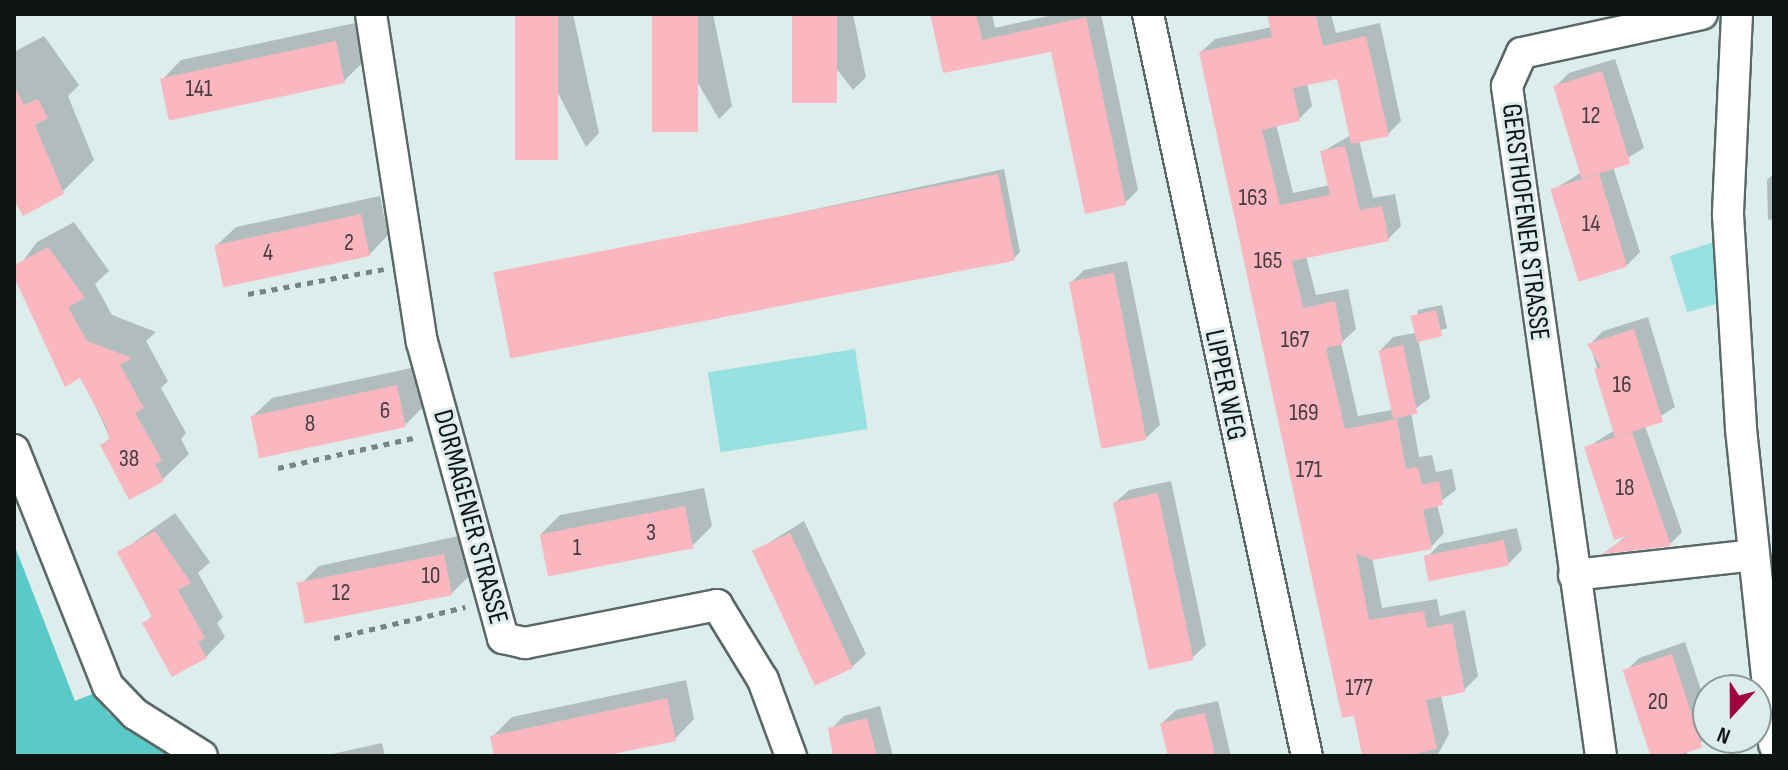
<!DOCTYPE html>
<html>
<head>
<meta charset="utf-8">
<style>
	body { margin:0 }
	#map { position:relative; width:1788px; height:770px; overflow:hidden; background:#dcedec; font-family:"Sofia Sans Condensed",sans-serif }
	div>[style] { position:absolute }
	.green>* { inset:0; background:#97e2e1; transform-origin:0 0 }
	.forest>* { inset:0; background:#5cc9c9 }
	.shadow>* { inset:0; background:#0003 }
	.building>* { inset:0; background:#fbb7bf; transform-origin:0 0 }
	.path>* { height:5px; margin-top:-2.5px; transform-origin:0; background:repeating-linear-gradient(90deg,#788383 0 6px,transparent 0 12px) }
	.roads { filter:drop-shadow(2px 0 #5a6868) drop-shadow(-2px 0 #5a6868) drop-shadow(0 2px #5a6868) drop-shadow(0 -2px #5a6868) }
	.minor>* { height:30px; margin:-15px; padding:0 15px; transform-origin:15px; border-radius:15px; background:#fff }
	span { translate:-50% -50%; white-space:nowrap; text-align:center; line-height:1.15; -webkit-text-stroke:6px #dcedec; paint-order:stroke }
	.number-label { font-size:24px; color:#493c3e }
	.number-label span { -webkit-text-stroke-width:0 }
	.street-label { font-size:28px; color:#0e1313 }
	.frame { position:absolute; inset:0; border:16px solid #0e1313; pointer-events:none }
	.north { position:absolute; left:1692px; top:674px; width:80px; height:80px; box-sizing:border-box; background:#dcedec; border:2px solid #8a9695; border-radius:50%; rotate:201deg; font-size:22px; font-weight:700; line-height:32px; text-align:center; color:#0e1313 }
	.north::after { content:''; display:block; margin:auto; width:28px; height:36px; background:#a1033e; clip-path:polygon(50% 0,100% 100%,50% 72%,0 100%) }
</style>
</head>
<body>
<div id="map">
	<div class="green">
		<div style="clip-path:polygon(1714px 242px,1717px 304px,1687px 312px,1670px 256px)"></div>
		<div style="left:855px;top:349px;width:81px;height:149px;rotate:81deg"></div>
	</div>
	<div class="forest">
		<div style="clip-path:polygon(14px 544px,75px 701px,95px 693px,108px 713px,172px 756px,14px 756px)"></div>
	</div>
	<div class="shadow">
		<div style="clip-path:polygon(517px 14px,573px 14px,599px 133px,586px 147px)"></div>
		<div style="clip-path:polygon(657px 14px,713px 14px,732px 106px,719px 119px)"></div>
		<div style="clip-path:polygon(794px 14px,853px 14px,866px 77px,853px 90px)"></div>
		<div style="clip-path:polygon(932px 14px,992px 14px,995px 28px,1057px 14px,1101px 14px,1138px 190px,1125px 203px,1052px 49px,944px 71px)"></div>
		<div style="clip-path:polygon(evenodd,1270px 14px,1331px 14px,1336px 33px,1380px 23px,1401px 121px,1388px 134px,1359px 140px,1373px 198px,1395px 194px,1401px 226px,1388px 239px,1306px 256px,1316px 295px,1348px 289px,1356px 329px,1341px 343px,1358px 416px,1392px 410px,1380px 351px,1393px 337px,1415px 333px,1418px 310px,1442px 305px,1447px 328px,1418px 339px,1430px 398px,1411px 412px,1419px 457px,1432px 455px,1436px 472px,1452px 469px,1456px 490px,1437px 504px,1444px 533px,1431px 547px,1372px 557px,1382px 608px,1437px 599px,1440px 616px,1465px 610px,1478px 676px,1464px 690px,1441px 695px,1449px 734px,1437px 756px,1365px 756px,1201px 52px,1215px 39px,1272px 27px,1270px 14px,1338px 76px,1351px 135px,1322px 152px,1330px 185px,1293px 193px,1276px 124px,1299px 119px,1312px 106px,1307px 83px,1338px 76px)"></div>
		<div style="clip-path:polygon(355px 23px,364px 61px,344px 81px,162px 80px,181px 60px)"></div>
		<div style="clip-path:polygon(44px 36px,79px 85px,68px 96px,94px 160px,62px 192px,14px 182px,14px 52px)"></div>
		<div style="clip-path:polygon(1615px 59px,1644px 148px,1613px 167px,1640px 252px,1627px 265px,1553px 190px,1582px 172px,1556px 86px,1569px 73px)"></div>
		<div style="clip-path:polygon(1004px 169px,1020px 252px,1014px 258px,496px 277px)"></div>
		<div style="clip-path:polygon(1774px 173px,1774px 219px,1768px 220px,1767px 180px)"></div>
		<div style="clip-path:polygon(380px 196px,388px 235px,369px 255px,216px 246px,236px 227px)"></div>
		<div style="clip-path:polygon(74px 222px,109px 271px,95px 284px,112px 315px,156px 332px,146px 341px,168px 381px,161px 388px,186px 433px,181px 439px,189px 454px,163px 479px,102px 445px,110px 438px,81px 375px,14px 273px,37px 242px)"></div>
		<div style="clip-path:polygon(1127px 261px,1160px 425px,1146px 438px,1071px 283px,1084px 270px)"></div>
		<div style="clip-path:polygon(1648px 317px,1675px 407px,1645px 426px,1682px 532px,1670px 544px,1608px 551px,1627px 535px,1586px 448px,1615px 430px,1590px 344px,1603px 331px)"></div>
		<div style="clip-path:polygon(416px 367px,424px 406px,405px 425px,252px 417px,272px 398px)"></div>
		<div style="clip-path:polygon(1171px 481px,1206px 645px,1192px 658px,1115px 503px,1129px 490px)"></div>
		<div style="clip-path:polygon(704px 488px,712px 526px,692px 546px,541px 534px,560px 515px)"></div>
		<div style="clip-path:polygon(175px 513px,210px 562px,198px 573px,223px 617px,217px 623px,225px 637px,206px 657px,145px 623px,153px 615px,119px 553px)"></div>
		<div style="clip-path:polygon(804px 521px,866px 654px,852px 667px,754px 552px)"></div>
		<div style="clip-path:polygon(1517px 528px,1522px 550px,1508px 564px,1427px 557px,1440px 544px)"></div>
		<div style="clip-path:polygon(463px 535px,471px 574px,452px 593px,300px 585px,319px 566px)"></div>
		<div style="clip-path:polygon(1685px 642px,1708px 711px,1709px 738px,1686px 750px,1688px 756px,1654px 756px,1626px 671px,1639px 658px)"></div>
		<div style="clip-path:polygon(686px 680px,694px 719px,675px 739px,593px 756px,496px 756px,492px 737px,512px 717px)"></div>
		<div style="clip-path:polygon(1218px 701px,1231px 756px,1170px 756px,1162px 723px,1176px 710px)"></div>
		<div style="clip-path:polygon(880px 706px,893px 756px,837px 756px,831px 729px,844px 716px)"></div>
		<div style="clip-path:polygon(382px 743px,385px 756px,323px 756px)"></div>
	</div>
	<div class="building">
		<div style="left:515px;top:14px;width:43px;height:146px"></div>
		<div style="left:652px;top:14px;width:46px;height:118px"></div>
		<div style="left:792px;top:14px;width:45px;height:89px"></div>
		<div style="clip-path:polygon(930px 14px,976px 14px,982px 40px,1086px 17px,1126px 205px,1085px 214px,1051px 52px,943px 73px)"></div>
		<div style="clip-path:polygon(1267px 14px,1316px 16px,1323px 46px,1366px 36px,1389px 136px,1351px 144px,1337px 79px,1293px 88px,1300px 121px,1262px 130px,1280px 205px,1330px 195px,1320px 151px,1345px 146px,1360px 210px,1382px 206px,1389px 241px,1292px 261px,1303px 308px,1335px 301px,1343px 344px,1326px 348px,1345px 429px,1397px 419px,1406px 469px,1418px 467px,1422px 485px,1439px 481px,1443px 505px,1423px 510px,1432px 549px,1372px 560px,1356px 553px,1369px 620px,1424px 611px,1427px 628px,1452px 623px,1465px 692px,1426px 700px,1437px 749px,1404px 756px,1362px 756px,1354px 716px,1342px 718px,1199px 52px,1272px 37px)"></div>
		<div style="left:336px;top:41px;width:43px;height:180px;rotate:78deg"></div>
		<div style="left:1602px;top:71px;width:97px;height:51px;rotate:73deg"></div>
		<div style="clip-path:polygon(14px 85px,24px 105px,38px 99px,48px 118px,35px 125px,64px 194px,23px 216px,14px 200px)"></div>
		<div style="left:998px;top:174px;width:88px;height:514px;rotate:79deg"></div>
		<div style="left:1599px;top:174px;width:97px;height:51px;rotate:73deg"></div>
		<div style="left:361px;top:214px;width:43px;height:150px;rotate:78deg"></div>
		<div style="clip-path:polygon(48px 247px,85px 298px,68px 307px,87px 341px,132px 358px,120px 365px,144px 408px,135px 413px,162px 460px,155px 464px,164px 481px,129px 500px,100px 445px,109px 440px,107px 428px,80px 378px,65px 387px,14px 277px,14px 265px)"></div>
		<div style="left:1114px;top:273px;width:170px;height:46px;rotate:79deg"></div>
		<div style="left:1436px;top:310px;width:27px;height:26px;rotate:77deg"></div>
		<div style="clip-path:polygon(1634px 329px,1663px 422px,1615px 437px,1594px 369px,1601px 367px,1587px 344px)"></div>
		<div style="left:1403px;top:345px;width:70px;height:25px;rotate:78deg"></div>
		<div style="left:397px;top:385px;width:43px;height:150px;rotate:78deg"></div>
		<div style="clip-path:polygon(1632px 432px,1671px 546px,1602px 554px,1629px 535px,1614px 540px,1584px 447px)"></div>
		<div style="left:1158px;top:493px;width:171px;height:46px;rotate:78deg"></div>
		<div style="left:685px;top:506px;width:43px;height:148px;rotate:79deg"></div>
		<div style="clip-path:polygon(155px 531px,191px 583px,178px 590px,205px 638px,198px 642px,207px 658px,172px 677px,142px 623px,152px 617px,117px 552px)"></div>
		<div style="left:790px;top:533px;width:149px;height:42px;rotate:65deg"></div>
		<div style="left:1504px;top:540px;width:26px;height:82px;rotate:79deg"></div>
		<div style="left:444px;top:554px;width:42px;height:150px;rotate:79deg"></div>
		<div style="left:1672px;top:654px;width:98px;height:52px;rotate:72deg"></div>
		<div style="clip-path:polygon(667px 698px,676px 741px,603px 756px,494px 756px,490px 736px)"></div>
		<div style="clip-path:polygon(1205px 713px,1215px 756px,1168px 756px,1160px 723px)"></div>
		<div style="clip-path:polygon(867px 718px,877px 756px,833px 756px,828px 728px)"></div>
	</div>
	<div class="path">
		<div style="left:248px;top:294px;width:138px;rotate:-10.4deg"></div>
		<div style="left:278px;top:468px;width:143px;rotate:-12.5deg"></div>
		<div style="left:334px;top:638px;width:135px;rotate:-13.3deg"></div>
	</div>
	<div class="roads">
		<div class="minor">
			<div style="left:371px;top:14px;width:332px;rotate:81.2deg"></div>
			<div style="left:422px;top:342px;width:307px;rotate:74.7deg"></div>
			<div style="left:503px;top:638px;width:23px;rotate:13deg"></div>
			<div style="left:525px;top:643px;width:196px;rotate:-11.2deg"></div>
			<div style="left:717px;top:605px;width:88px;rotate:58.5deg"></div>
			<div style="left:763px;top:680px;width:81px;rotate:69.8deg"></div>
			<div style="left:1148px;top:14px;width:759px;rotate:77.91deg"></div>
			<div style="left:1737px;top:14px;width:201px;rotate:92.6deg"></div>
			<div style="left:1728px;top:215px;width:214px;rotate:86.5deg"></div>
			<div style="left:1741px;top:429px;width:318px;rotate:84deg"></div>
			<div style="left:14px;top:450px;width:254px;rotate:68.3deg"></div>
			<div style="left:108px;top:686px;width:39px;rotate:46deg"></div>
			<div style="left:135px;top:714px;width:79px;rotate:32.1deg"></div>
			<div style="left:1574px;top:575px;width:181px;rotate:-6.3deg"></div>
			<div style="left:1601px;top:756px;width:677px;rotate:-97.99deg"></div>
			<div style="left:1507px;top:86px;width:36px;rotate:-66deg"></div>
			<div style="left:1522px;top:53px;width:184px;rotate:-12.2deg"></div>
		</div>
	</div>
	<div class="number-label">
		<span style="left:199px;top:89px">141</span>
		<span style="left:1591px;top:116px">12</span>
		<span style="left:1253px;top:198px">163</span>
		<span style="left:1591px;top:224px">14</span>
		<span style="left:349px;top:243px">2</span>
		<span style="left:268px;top:253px">4</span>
		<span style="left:1268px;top:261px">165</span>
		<span style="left:1295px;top:340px">167</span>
		<span style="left:1622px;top:385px">16</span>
		<span style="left:385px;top:411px">6</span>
		<span style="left:1304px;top:413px">169</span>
		<span style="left:310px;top:424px">8</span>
		<span style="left:129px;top:459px">38</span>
		<span style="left:1309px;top:470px">171</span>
		<span style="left:1625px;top:488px">18</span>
		<span style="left:651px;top:533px">3</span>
		<span style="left:577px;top:548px">1</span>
		<span style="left:431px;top:576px">10</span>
		<span style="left:341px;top:593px">12</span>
		<span style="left:1359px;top:688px">177</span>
		<span style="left:1658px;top:702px">20</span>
	</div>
	<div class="street-label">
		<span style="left:1525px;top:222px;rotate:83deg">GERSTHOFENER STRASSE</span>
		<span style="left:1225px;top:385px;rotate:78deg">LIPPER WEG</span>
		<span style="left:470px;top:517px;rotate:75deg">DORMAGENER STRASSE</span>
	</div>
	<div class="frame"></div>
	<div class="north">N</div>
</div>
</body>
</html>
